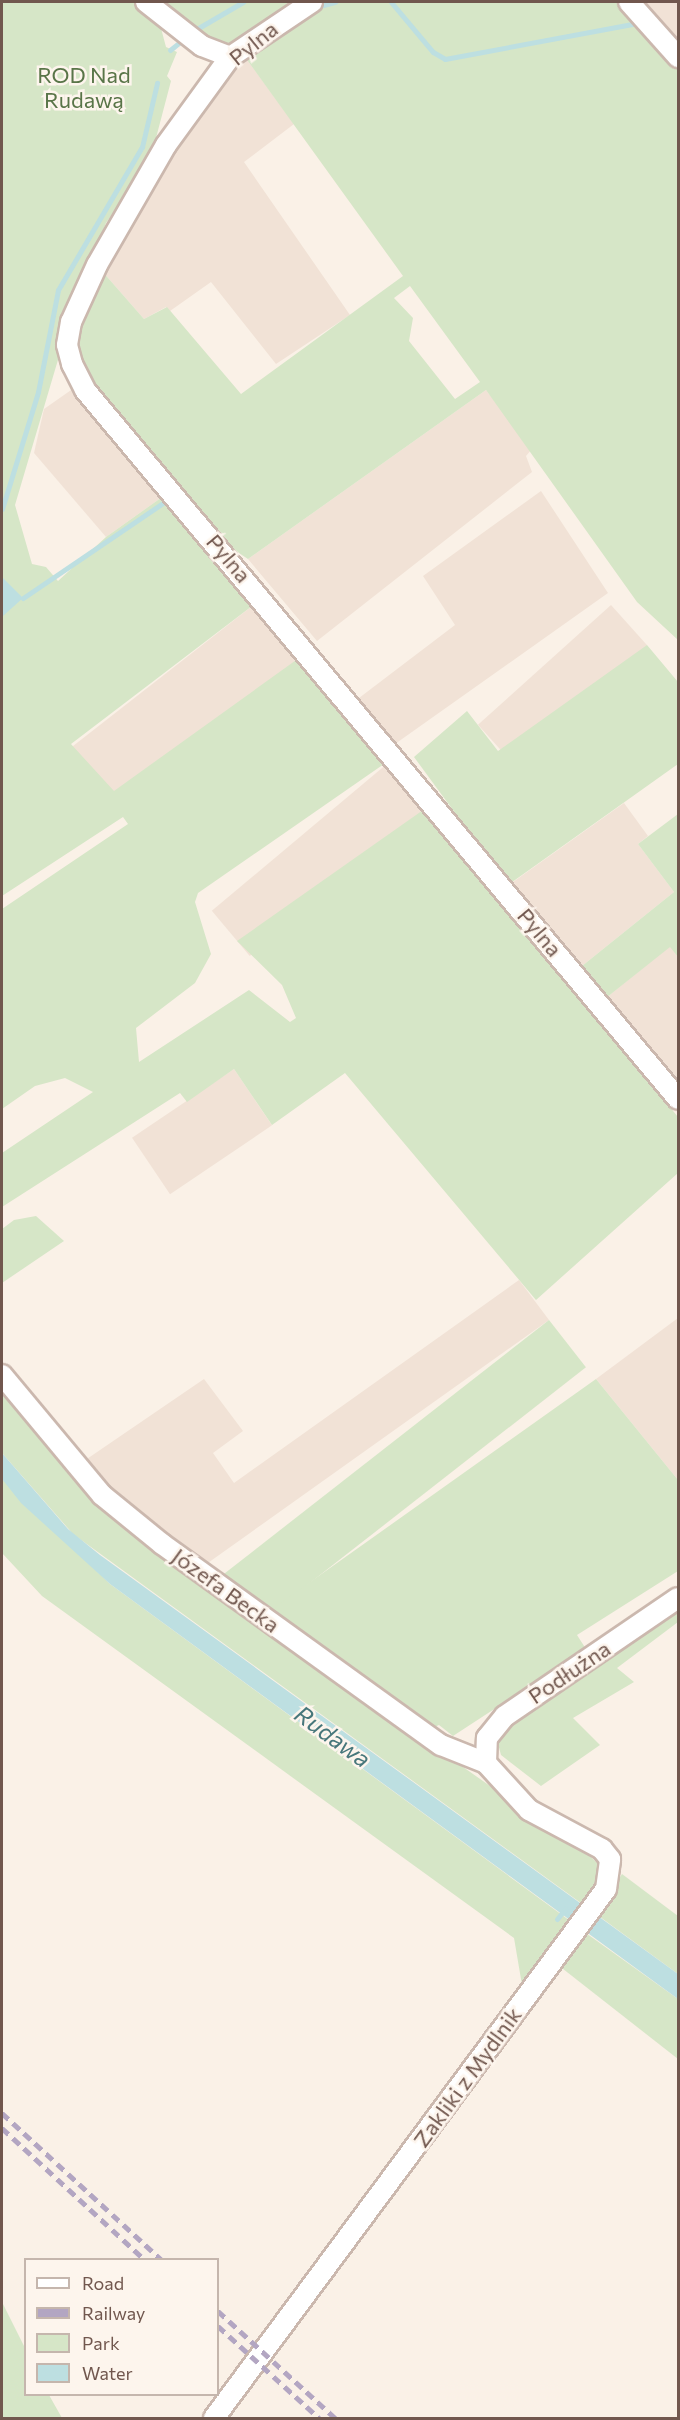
<!DOCTYPE html>
<html>
<head>
<meta charset="utf-8">
<style>
	body { margin:0 }
	#map { position:relative; width:680px; height:2420px; overflow:hidden; background:#faf1e7; font-family:Commissioner,sans-serif }
	div>[style] { position:absolute }
	.residential>* { inset:0; background:#f1e2d6; transform-origin:0 0 }
	.green>* { inset:0; background:#d6e6c7; transform-origin:0 0 }
	.water>* { inset:0; background:#bddfe1 }
	.stream>* { height:5px; margin:-2.5px; padding:0 2.5px; transform-origin:2.5px; border-radius:2.5px; background:#bddfe1 }
	.roads { filter:drop-shadow(2px 0 #cbb8ae) drop-shadow(-2px 0 #cbb8ae) drop-shadow(0 2px #cbb8ae) drop-shadow(0 -2px #cbb8ae) }
	.minor>* { height:20px; margin:-10px; padding:0 10px; transform-origin:10px; border-radius:10px; background:#fff }
	.rail>* { height:4.5px; margin-top:-2.25px; transform-origin:0; background:repeating-linear-gradient(90deg,#b3a6c2 0 9px,transparent 0 15px) }
	span { translate:-50% -50%; white-space:nowrap; text-align:center; line-height:1.15; -webkit-text-stroke:5px #fdf5ed; paint-order:stroke }
	.street-label { font-size:22px; color:#71574e }
	.park-label { font-size:22px; color:#597548 }
	.water-label { font-size:24px; color:#47777b; font-style:italic }
	.frame { position:absolute; inset:0; border:3px solid #71574e; pointer-events:none }
	.legend { position:absolute; left:24px; top:2258px; width:195px; height:138px; box-sizing:border-box; background:#fdf5ed; border:2px solid #c5b6ad; margin:0; padding:8px 10px; list-style:none; font-size:18px; color:#71574e }
	.legend li { display:flex; align-items:center; gap:12px; height:30px }
	.legend b { width:30px; border:2px solid #c5b6ad }
</style>
</head>
<body>
<div id="map">
	<div class="residential">
		<div style="clip-path:polygon(640px 2px,678px 2px,678px 45px)"></div>
		<div style="clip-path:polygon(245px 57px,294px 124px,244px 162px,350px 315px,276px 364px,211px 282px,170px 311px,166px 307px,144px 319px,102px 271px,200px 111px)"></div>
		<div style="clip-path:polygon(74px 388px,165px 495px,106px 537px,34px 453px,44px 409px)"></div>
		<div style="clip-path:polygon(486px 390px,532px 449px,526px 456px,532px 472px,317px 641px,248px 559px)"></div>
		<div style="clip-path:polygon(541px 491px,608px 593px,395px 744px,359px 698px,455px 625px,423px 576px)"></div>
		<div style="left:256px;top:603px;width:70px;height:233px;rotate:52deg"></div>
		<div style="left:611px;top:605px;width:54px;height:179px;rotate:48deg"></div>
		<div style="left:388px;top:763px;width:59px;height:230px;rotate:50deg"></div>
		<div style="clip-path:polygon(624px 803px,648px 836px,638px 844px,674px 892px,582px 966px,513px 882px)"></div>
		<div style="clip-path:polygon(670px 946px,678px 957px,678px 1082px,606px 998px)"></div>
		<div style="left:234px;top:1069px;width:68px;height:123px;rotate:56deg"></div>
		<div style="clip-path:polygon(519px 1280px,549px 1320px,205px 1565px,81px 1463px,204px 1379px,243px 1431px,213px 1453px,234px 1483px)"></div>
		<div style="clip-path:polygon(678px 1318px,678px 1480px,596px 1379px)"></div>
	</div>
	<div class="green">
		<div style="clip-path:polygon(2px 2px,137px 2px,158px 17px,166px 47px,177px 52px,167px 76px,171px 81px,151px 157px,106px 223px,76px 299px,15px 505px,32px 564px,46px 567px,58px 581px,106px 537px,165px 495px,256px 603px,71px 744px,114px 791px,299px 658px,384px 764px,198px 893px,195px 902px,211px 954px,195px 983px,136px 1028px,139px 1062px,249px 990px,290px 1022px,296px 1018px,282px 985px,237px 941px,426px 808px,678px 1117px,678px 1173px,536px 1300px,345px 1073px,272px 1125px,234px 1069px,187px 1102px,180px 1093px,2px 1207px,2px 1153px,93px 1092px,65px 1078px,35px 1086px,2px 1109px,2px 909px,128px 824px,123px 817px,2px 896px)"></div>
		<div style="clip-path:polygon(159px 2px,294px 2px,237px 44px,226px 46px,205px 42px)"></div>
		<div style="clip-path:polygon(evenodd,323px 2px,616px 2px,678px 63px,678px 640px,637px 602px,486px 390px,248px 559px,233px 549px,81px 373px,79px 325px,102px 271px,144px 319px,167px 307px,241px 394px,403px 276px,245px 57px,323px 2px,410px 286px,480px 382px,455px 399px,409px 341px,413px 318px,394px 298px,410px 286px)"></div>
		<div style="clip-path:polygon(647px 645px,678px 682px,678px 764px,508px 885px,414px 757px,467px 711px,498px 751px)"></div>
		<div style="clip-path:polygon(678px 814px,678px 957px,670px 947px,606px 998px,582px 966px,674px 892px,638px 844px)"></div>
		<div style="clip-path:polygon(36px 1216px,64px 1241px,2px 1283px,2px 1229px,14px 1220px)"></div>
		<div style="left:549px;top:1320px;width:60px;height:422px;rotate:52deg"></div>
		<div style="clip-path:polygon(596px 1379px,678px 1480px,678px 1571px,577px 1635px,586px 1649px,453px 1736px,439px 1725px,432px 1728px,268px 1612px)"></div>
		<div style="clip-path:polygon(2px 1380px,89px 1484px,446px 1755px,591px 1857px,599px 1865px,601px 1884px,585px 1906px,73px 1534px,2px 1453px)"></div>
		<div style="clip-path:polygon(2px 1479px,110px 1584px,573px 1923px,522px 1985px,514px 1938px,42px 1596px,2px 1553px)"></div>
		<div style="clip-path:polygon(678px 1605px,678px 1622px,617px 1668px,634px 1682px,573px 1718px,600px 1745px,541px 1786px,501px 1755px,497px 1740px,548px 1696px)"></div>
		<div style="clip-path:polygon(622px 1874px,678px 1916px,678px 1974px,596px 1914px)"></div>
		<div style="clip-path:polygon(583px 1931px,678px 1999px,678px 2059px,558px 1965px)"></div>
		<div style="clip-path:polygon(2px 2302px,25px 2348px,26px 2394px,49px 2395px,62px 2418px,2px 2418px)"></div>
	</div>
	<div class="water">
		<div style="clip-path:polygon(2px 577px,23px 598px,3px 616px,2px 615px)"></div>
		<div style="clip-path:polygon(2px 1453px,68px 1529px,100px 1555px,678px 1974px,678px 1999px,110px 1584px,21px 1503px,2px 1479px)"></div>
	</div>
	<div class="stream">
		<div style="left:391px;top:2px;width:65px;rotate:50deg"></div>
		<div style="left:433px;top:52px;width:14px;rotate:30deg"></div>
		<div style="left:445px;top:59px;width:196px;rotate:-10.6deg"></div>
		<div style="left:316px;top:7px;width:20px;rotate:-15deg"></div>
		<div style="left:195px;top:30px;width:56px;rotate:-30.3deg"></div>
		<div style="left:170px;top:50px;width:13px;rotate:-39deg"></div>
		<div style="left:2px;top:509px;width:122px;rotate:-72.9deg"></div>
		<div style="left:38px;top:392px;width:104px;rotate:-78.9deg"></div>
		<div style="left:58px;top:290px;width:166px;rotate:-59.6deg"></div>
		<div style="left:142px;top:147px;width:66px;rotate:-76.8deg"></div>
		<div style="left:23px;top:598px;width:178px;rotate:-34.2deg"></div>
		<div style="left:557px;top:1919px;width:13px;rotate:-51deg"></div>
	</div>
	<div class="roads">
		<div class="minor">
			<div style="left:146px;top:2px;width:71px;rotate:38.2deg"></div>
			<div style="left:202px;top:46px;width:30px;rotate:21deg"></div>
			<div style="left:312px;top:2px;width:99px;rotate:146.1deg"></div>
			<div style="left:230px;top:57px;width:109px;rotate:126deg"></div>
			<div style="left:166px;top:145px;width:138px;rotate:119.9deg"></div>
			<div style="left:97px;top:265px;width:63px;rotate:114.5deg"></div>
			<div style="left:71px;top:322px;width:23px;rotate:100deg"></div>
			<div style="left:67px;top:345px;width:20px;rotate:75deg"></div>
			<div style="left:72px;top:364px;width:29px;rotate:63deg"></div>
			<div style="left:85px;top:390px;width:924px;rotate:50.09deg"></div>
			<div style="left:629px;top:2px;width:74px;rotate:48.3deg"></div>
			<div style="left:2px;top:1375px;width:156px;rotate:50.2deg"></div>
			<div style="left:102px;top:1495px;width:77px;rotate:39.2deg"></div>
			<div style="left:162px;top:1544px;width:344px;rotate:35.8deg"></div>
			<div style="left:441px;top:1745px;width:48px;rotate:21.8deg"></div>
			<div style="left:486px;top:1763px;width:25px;rotate:-88deg"></div>
			<div style="left:487px;top:1738px;width:28px;rotate:-51deg"></div>
			<div style="left:505px;top:1716px;width:209px;rotate:-34.3deg"></div>
			<div style="left:214px;top:2418px;width:658px;rotate:-53.46deg"></div>
			<div style="left:606px;top:1889px;width:30px;rotate:-82deg"></div>
			<div style="left:610px;top:1859px;width:13px;rotate:-129deg"></div>
			<div style="left:602px;top:1849px;width:83px;rotate:-151.9deg"></div>
			<div style="left:529px;top:1810px;width:64px;rotate:-132.5deg"></div>
		</div>
	</div>
	<div class="rail">
		<div style="left:2px;top:2113px;width:217px;rotate:42.6deg"></div>
		<div style="left:2px;top:2128px;width:195px;rotate:42.7deg"></div>
		<div style="left:218px;top:2311px;width:159px;rotate:42.4deg"></div>
		<div style="left:218px;top:2326px;width:137px;rotate:42.3deg"></div>
	</div>
	<div class="street-label">
		<span style="left:253px;top:43px;rotate:-39deg">Pylna</span>
		<span style="left:229px;top:558px;rotate:50deg">Pylna</span>
		<span style="left:540px;top:932px;rotate:50deg">Pylna</span>
		<span style="left:226px;top:1590px;rotate:36deg">Józefa Becka</span>
		<span style="left:569px;top:1672px;rotate:-34deg">Podłużna</span>
		<span style="left:467px;top:2077px;rotate:-54deg">Zakliki z Mydlnik</span>
	</div>
	<div class="park-label">
		<span style="left:84px;top:87px">ROD Nad<br>Rudawą</span>
	</div>
	<div class="water-label">
		<span style="left:333px;top:1736px;rotate:36deg">Rudawa</span>
	</div>
	<div class="frame"></div>
	<ul class="legend">
	<li><b style="height:8px;background:#fff"></b>Road</li>
	<li><b style="height:8px;background:#b3a6c2"></b>Railway</li>
	<li><b style="height:16px;background:#d6e6c7"></b>Park</li>
	<li><b style="height:16px;background:#bddfe1"></b>Water</li>
	</ul>
</div>
</body>
</html>
